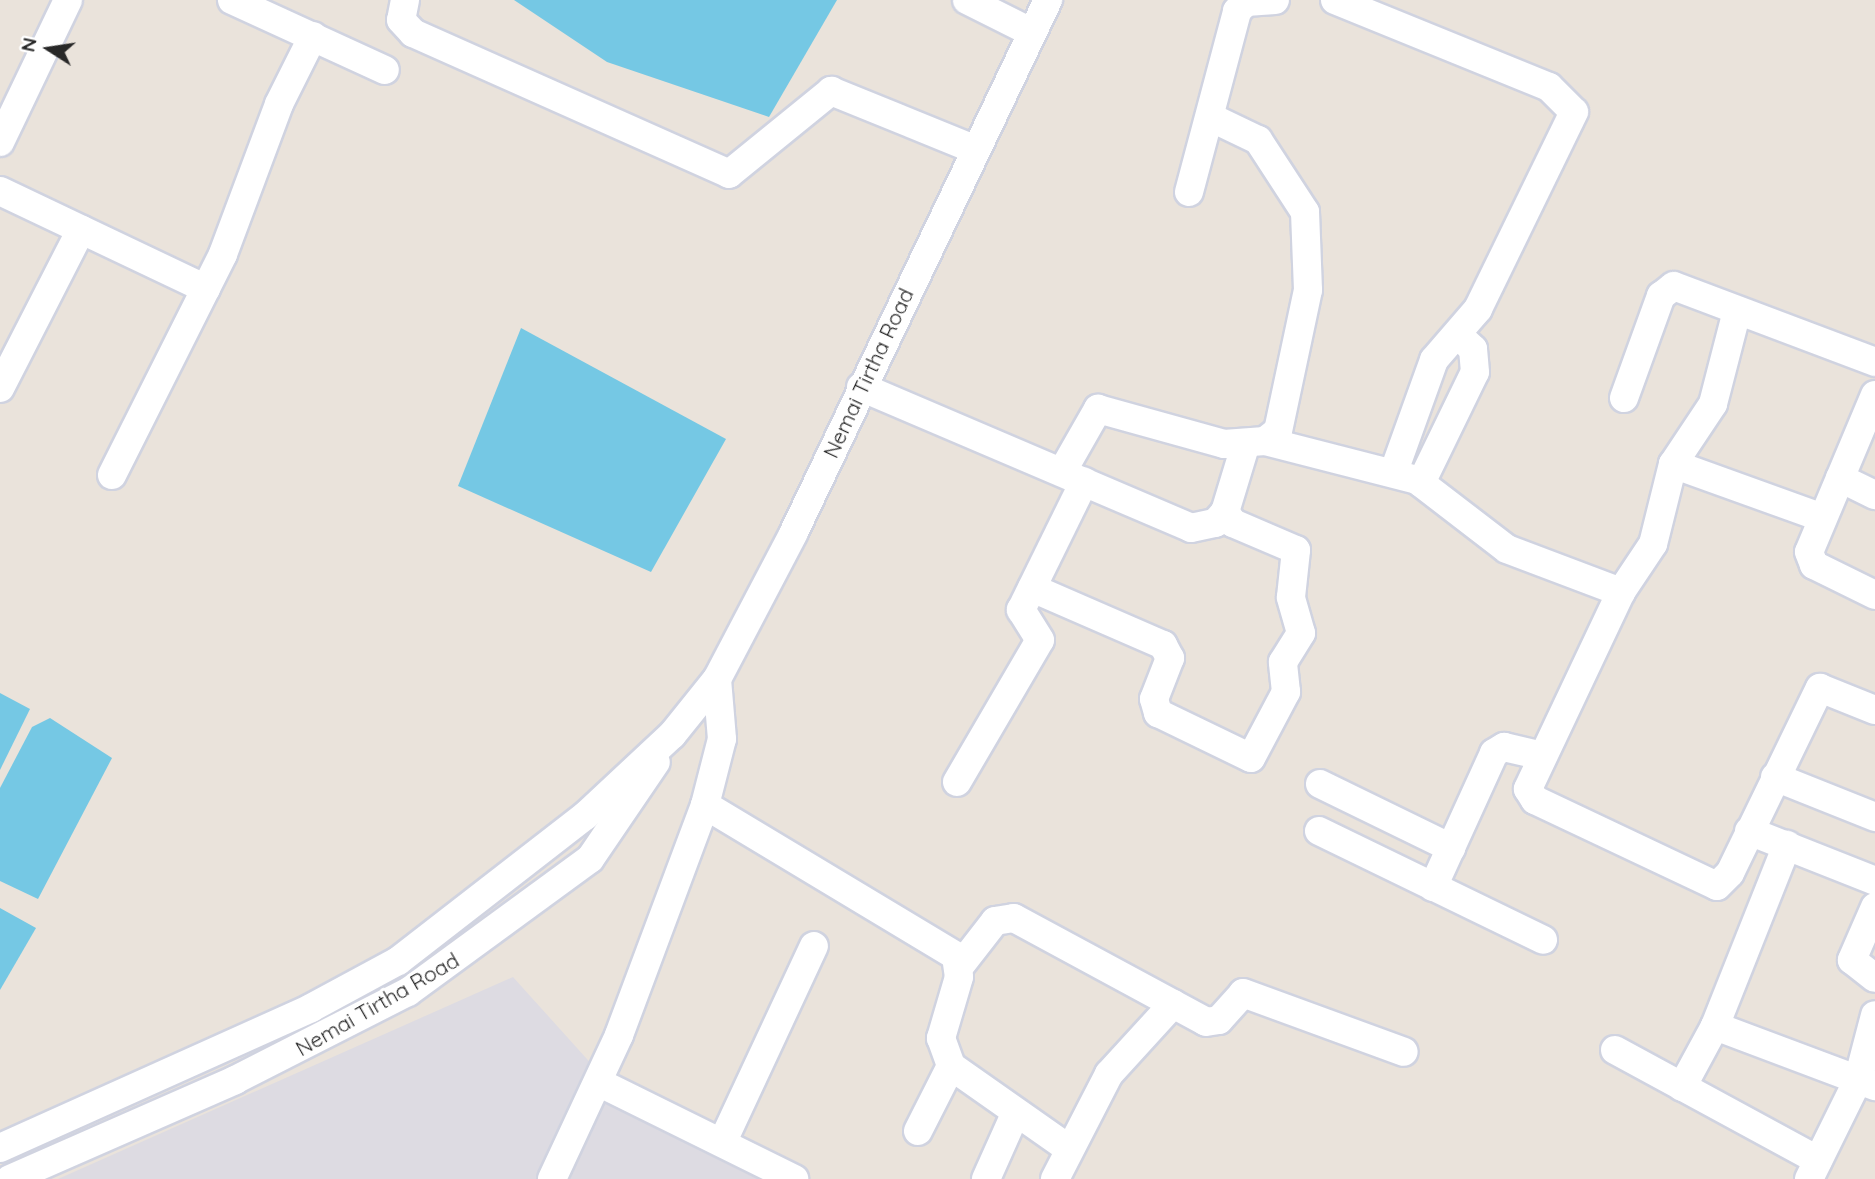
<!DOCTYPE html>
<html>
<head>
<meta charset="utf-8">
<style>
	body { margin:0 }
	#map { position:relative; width:1875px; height:1179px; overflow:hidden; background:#eae3db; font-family:Quicksand,sans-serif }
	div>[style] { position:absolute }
	.industrial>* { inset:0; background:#dddbe2 }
	.water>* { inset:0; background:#75c8e4 }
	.roads { filter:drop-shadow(2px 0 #d0d3e0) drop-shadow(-2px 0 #d0d3e0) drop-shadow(0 2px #d0d3e0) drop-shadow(0 -2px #d0d3e0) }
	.minor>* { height:28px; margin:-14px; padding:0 14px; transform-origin:14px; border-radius:14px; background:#fff }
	span { translate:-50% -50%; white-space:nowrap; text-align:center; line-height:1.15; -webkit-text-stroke:6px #fff; paint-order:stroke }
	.street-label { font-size:21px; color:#282828 }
	.north { position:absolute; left:14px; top:14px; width:70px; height:70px; -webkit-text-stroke:5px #fff; paint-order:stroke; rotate:282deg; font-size:19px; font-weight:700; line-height:28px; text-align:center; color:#282828 }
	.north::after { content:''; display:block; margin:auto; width:24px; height:32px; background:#282828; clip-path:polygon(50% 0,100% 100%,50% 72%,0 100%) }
</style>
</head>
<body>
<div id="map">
	<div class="industrial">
		<div style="clip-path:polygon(513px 977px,614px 1089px,770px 1179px,58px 1179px)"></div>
	</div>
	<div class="water">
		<div style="clip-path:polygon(514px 0,837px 0,769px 117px,607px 62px)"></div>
		<div style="clip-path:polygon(521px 328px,726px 439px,651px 572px,458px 486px)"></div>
		<div style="clip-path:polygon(0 693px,30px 709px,0 770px)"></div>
		<div style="clip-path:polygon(50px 718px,112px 758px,38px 899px,0 881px,0 788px,32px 727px)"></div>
		<div style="clip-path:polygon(0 908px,36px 928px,0 990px)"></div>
	</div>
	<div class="roads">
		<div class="minor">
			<div style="left:232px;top:0;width:168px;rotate:24.6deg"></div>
			<div style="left:405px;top:0;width:20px;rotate:101deg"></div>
			<div style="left:401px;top:20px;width:18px;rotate:47deg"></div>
			<div style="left:413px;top:33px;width:346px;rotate:24deg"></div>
			<div style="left:729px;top:174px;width:132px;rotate:-39.1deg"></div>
			<div style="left:831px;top:91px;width:154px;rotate:22.1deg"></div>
			<div style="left:967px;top:0;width:72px;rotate:26.6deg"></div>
			<div style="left:1335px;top:0;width:231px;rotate:22.1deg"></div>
			<div style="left:1549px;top:87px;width:35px;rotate:45deg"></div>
			<div style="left:1574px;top:112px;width:219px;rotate:116deg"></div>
			<div style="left:1478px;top:309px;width:67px;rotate:130.8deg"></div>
			<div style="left:1434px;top:360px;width:118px;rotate:109.8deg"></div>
			<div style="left:0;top:142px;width:157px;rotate:-64.4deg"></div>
			<div style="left:0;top:191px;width:228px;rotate:25.4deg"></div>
			<div style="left:1189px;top:192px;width:187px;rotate:-75.1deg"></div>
			<div style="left:1237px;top:11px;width:13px;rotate:-45deg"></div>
			<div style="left:1246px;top:2px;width:29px;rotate:-4deg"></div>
			<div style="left:1737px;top:311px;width:96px;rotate:104.5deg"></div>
			<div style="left:1713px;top:404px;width:72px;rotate:123.7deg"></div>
			<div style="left:1673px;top:464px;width:82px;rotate:104deg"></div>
			<div style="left:1653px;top:544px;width:58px;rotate:123.7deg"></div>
			<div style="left:1621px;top:592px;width:218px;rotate:115.3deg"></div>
			<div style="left:1528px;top:789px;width:13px;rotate:58deg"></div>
			<div style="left:1535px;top:800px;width:201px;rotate:25.3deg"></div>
			<div style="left:1717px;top:886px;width:18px;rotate:-45deg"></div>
			<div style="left:1730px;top:873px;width:206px;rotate:-64.1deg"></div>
			<div style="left:1820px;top:688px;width:59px;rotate:21.8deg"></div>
			<div style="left:861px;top:387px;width:359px;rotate:23.1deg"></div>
			<div style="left:1191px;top:528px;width:25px;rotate:-12deg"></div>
			<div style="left:1215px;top:523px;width:15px;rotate:-48deg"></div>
			<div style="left:0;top:388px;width:178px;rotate:-62.9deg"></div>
			<div style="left:1875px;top:395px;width:170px;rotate:112.8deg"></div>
			<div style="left:1809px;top:552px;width:14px;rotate:69deg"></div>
			<div style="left:1814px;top:565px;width:68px;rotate:26.2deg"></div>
			<div style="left:1624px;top:398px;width:109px;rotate:-70.1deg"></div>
			<div style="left:1661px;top:296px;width:16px;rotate:-38deg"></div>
			<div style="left:1674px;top:286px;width:215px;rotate:20.7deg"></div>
			<div style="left:1265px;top:441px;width:157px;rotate:14.4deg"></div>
			<div style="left:1417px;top:480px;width:113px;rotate:37.5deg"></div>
			<div style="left:1507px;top:549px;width:122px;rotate:20.7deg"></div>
			<div style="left:1673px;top:464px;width:159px;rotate:19.8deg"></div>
			<div style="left:1062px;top:472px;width:73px;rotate:-60.3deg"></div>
			<div style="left:1098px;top:409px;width:131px;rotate:15.5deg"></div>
			<div style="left:1224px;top:444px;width:41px;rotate:-4.2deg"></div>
			<div style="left:1265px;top:441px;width:16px;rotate:-38deg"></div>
			<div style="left:1278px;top:431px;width:144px;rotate:-78deg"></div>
			<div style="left:1308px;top:290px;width:78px;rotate:-92.2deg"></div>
			<div style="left:1305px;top:212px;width:86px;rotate:-123.1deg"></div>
			<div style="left:1258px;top:140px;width:53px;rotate:-154.4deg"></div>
			<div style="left:112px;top:475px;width:247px;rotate:-63.3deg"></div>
			<div style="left:223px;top:254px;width:160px;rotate:-69.5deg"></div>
			<div style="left:279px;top:104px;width:76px;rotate:-63.4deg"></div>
			<div style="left:1840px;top:478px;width:39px;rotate:26deg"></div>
			<div style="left:1421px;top:483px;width:123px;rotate:-64.1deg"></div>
			<div style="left:1475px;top:372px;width:23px;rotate:-95deg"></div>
			<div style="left:1473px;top:349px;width:19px;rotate:-137deg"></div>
			<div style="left:1032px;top:588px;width:143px;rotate:23.5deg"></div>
			<div style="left:1163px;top:645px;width:15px;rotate:62deg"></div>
			<div style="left:1170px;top:658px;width:44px;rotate:111.3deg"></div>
			<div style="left:1154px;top:699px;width:15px;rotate:74deg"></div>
			<div style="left:1158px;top:713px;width:103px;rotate:25.8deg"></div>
			<div style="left:1251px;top:758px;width:75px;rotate:-62.1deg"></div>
			<div style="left:1286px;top:692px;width:30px;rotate:-96deg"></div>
			<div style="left:1283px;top:662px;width:34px;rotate:-58deg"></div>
			<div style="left:1301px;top:633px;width:37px;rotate:-106deg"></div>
			<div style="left:1291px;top:597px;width:47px;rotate:-83.9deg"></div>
			<div style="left:1296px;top:550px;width:69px;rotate:-156.8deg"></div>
			<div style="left:1233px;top:523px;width:14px;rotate:-126deg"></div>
			<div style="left:1225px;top:512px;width:72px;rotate:-73.1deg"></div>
			<div style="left:1775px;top:777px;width:108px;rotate:21.8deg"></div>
			<div style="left:957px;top:782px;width:164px;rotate:-59.7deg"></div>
			<div style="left:1040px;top:640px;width:36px;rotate:-122deg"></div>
			<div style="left:1021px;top:610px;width:143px;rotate:-63.8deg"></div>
			<div style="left:1320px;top:784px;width:146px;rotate:26deg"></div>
			<div style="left:705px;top:805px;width:293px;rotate:31deg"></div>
			<div style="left:956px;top:956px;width:21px;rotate:82deg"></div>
			<div style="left:959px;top:977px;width:64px;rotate:106.4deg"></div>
			<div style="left:941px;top:1038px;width:30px;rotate:70deg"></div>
			<div style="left:951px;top:1066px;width:144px;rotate:35.1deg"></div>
			<div style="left:1319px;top:831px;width:249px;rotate:25.9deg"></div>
			<div style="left:1749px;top:831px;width:136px;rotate:21.6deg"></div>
			<div style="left:1433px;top:887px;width:147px;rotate:-65.5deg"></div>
			<div style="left:1494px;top:753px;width:12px;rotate:-31deg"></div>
			<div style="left:1504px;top:747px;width:37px;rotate:13deg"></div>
			<div style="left:1875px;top:907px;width:58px;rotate:113.5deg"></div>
			<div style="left:1852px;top:960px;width:29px;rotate:38deg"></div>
			<div style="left:960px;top:966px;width:57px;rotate:-52.1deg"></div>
			<div style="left:995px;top:921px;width:19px;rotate:-9deg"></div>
			<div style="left:1014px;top:918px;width:218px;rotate:28.4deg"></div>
			<div style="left:1206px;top:1022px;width:13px;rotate:-9deg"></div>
			<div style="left:1219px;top:1020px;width:36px;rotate:-48deg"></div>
			<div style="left:1243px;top:993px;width:171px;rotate:20.1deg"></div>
			<div style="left:1715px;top:1026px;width:171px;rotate:20.6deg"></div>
			<div style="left:1615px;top:1050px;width:231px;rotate:28.5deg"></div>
			<div style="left:598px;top:1082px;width:219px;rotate:26.3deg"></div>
			<div style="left:1682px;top:1087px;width:69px;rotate:-61.6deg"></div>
			<div style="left:1715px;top:1026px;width:195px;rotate:-68.3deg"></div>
			<div style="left:918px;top:1131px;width:73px;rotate:-63.1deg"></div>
			<div style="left:723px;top:1141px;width:215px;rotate:-65deg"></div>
			<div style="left:0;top:1148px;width:341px;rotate:-24.2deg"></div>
			<div style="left:311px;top:1008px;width:99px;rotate:-28.4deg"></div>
			<div style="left:398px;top:961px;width:237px;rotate:-37.8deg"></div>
			<div style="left:585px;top:816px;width:119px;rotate:-43deg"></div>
			<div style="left:672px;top:735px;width:72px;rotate:-51.2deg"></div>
			<div style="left:717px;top:679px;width:164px;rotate:-62.3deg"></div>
			<div style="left:793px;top:534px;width:592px;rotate:-64.47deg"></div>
			<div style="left:10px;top:1179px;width:246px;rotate:-23.7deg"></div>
			<div style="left:235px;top:1080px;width:194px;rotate:-27deg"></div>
			<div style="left:408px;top:992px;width:225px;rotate:-36.2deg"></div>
			<div style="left:590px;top:859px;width:117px;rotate:-55.8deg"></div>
			<div style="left:552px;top:1179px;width:159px;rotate:-65deg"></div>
			<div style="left:619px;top:1035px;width:246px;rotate:-69.5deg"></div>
			<div style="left:705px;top:805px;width:68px;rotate:-75.6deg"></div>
			<div style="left:722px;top:739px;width:60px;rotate:-94.8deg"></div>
			<div style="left:986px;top:1179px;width:73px;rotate:-65.9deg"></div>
			<div style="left:1055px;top:1179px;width:118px;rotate:-62.8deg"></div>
			<div style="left:1109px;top:1074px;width:95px;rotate:-47.6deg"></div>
			<div style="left:1809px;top:1179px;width:110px;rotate:-63.7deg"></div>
			<div style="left:1858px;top:1080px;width:67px;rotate:-75.3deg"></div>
		</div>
	</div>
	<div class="street-label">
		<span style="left:868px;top:373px;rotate:-65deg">Nemai Tirtha Road</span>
		<span style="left:377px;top:1004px;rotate:-30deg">Nemai Tirtha Road</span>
	</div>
	<div class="north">N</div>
</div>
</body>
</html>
